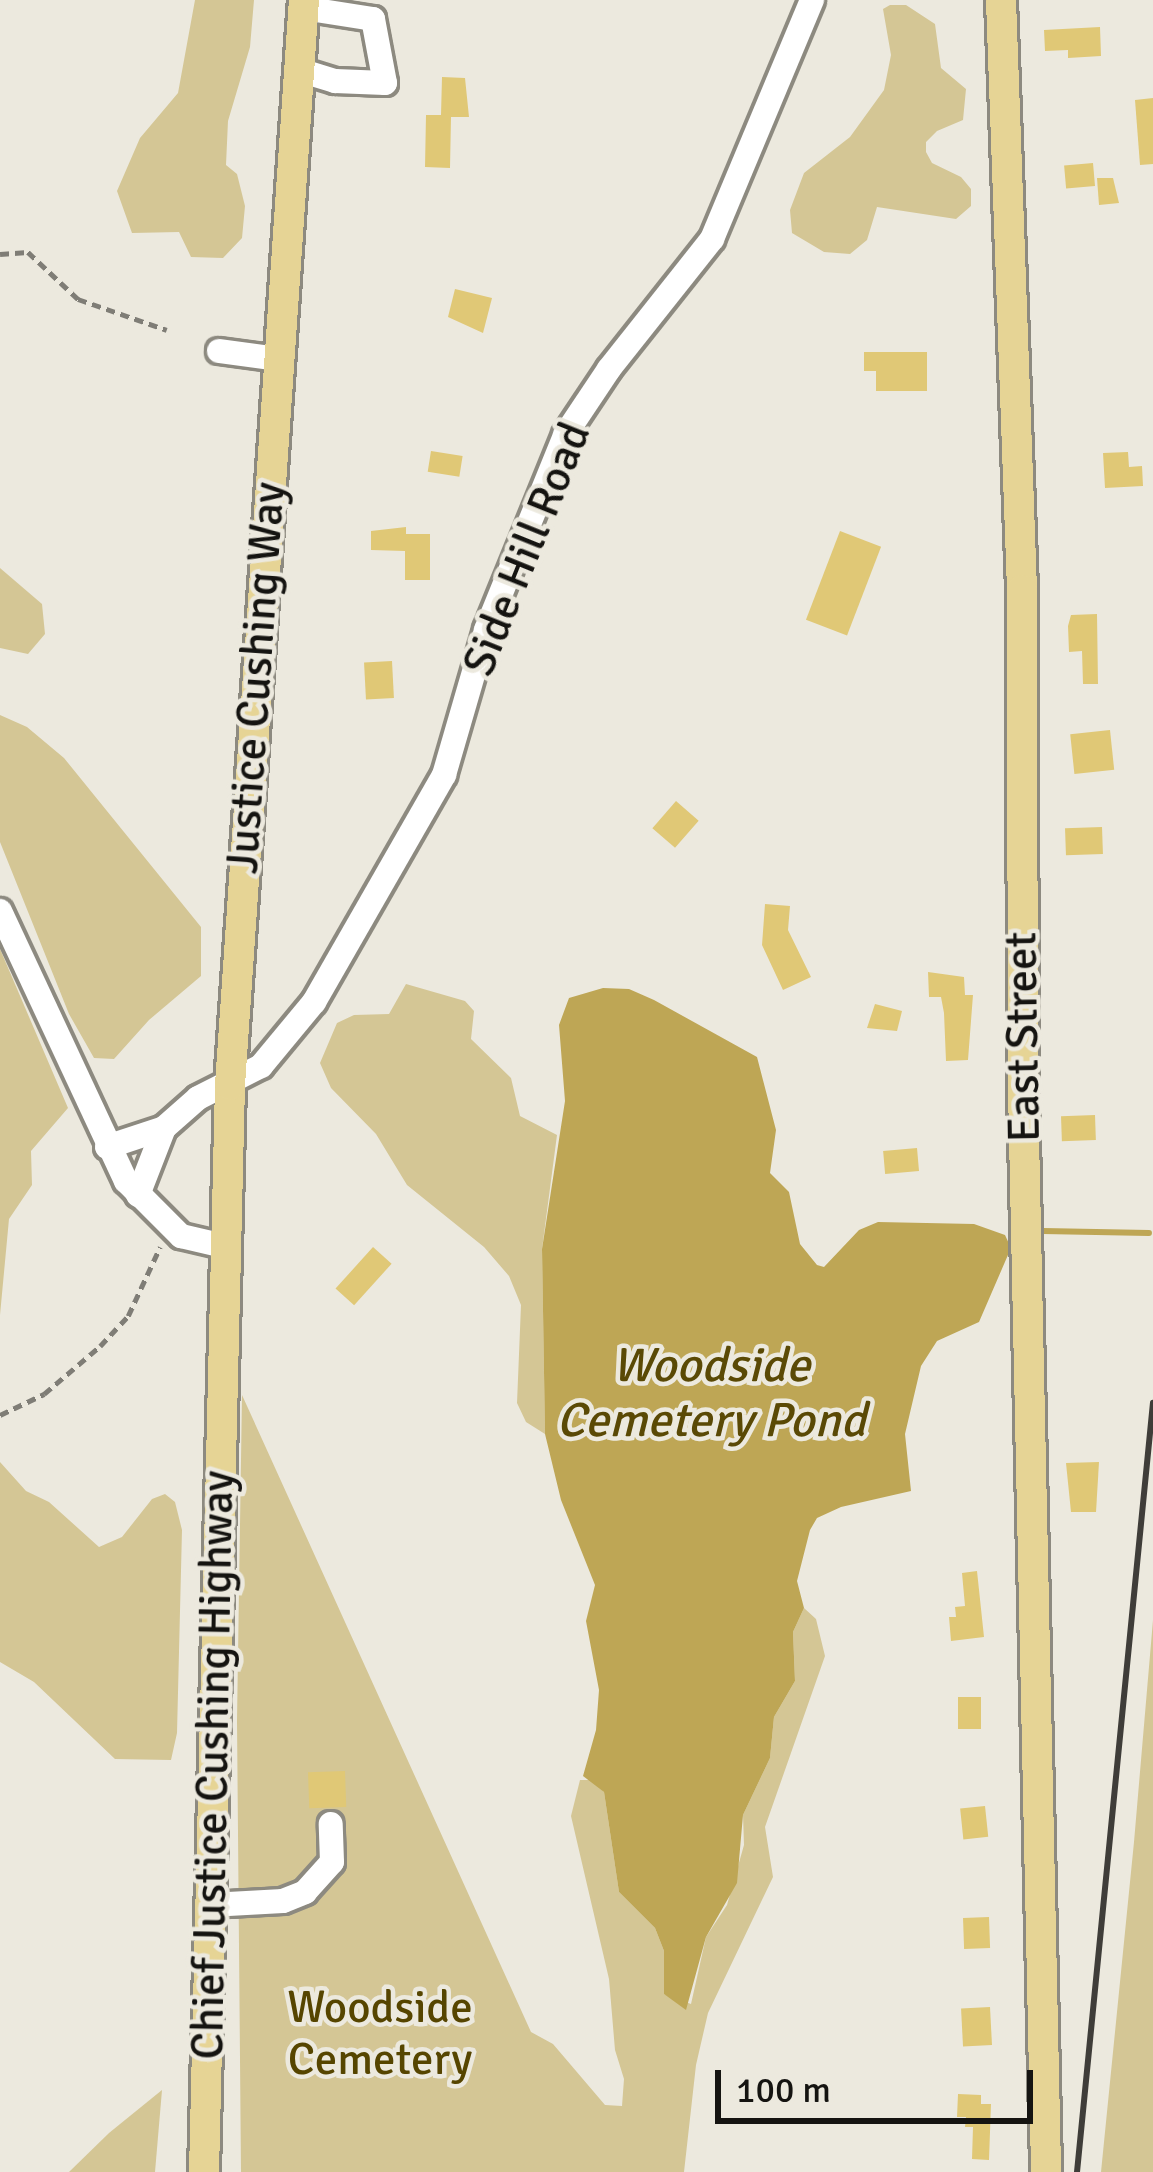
<!DOCTYPE html>
<html>
<head>
<meta charset="utf-8">
<style>
	body { margin:0 }
	#map { position:relative; width:1153px; height:2172px; overflow:hidden; background:#ece9de; font-family:Signika,sans-serif }
	div>[style] { position:absolute }
	.green>* { inset:0; background:#d4c695 }
	.water>* { inset:0; background:#bea655 }
	.stream>* { height:6px; margin:-3px; padding:0 3px; transform-origin:3px; border-radius:3px; background:#bea655 }
	.building>* { inset:0; background:#e0c876; transform-origin:0 0 }
	.path>* { height:4.5px; margin-top:-2.25px; transform-origin:0; background:repeating-linear-gradient(90deg,#7f7d76 0 9px,transparent 0 15px) }
	.roads { filter:drop-shadow(3px 0 #8d8a80) drop-shadow(-3px 0 #8d8a80) drop-shadow(0 3px #8d8a80) drop-shadow(0 -3px #8d8a80) }
	.minor>* { height:24px; margin:-12px; padding:0 12px; transform-origin:12px; border-radius:12px; background:#fff }
	.major>* { height:30px; margin:-15px; padding:0 15px; transform-origin:15px; border-radius:15px; background:#e6d495 }
	.rail>* { height:6px; margin:-3px; padding:0 3px; transform-origin:3px; border-radius:3px; background:#3f3d39 }
	span { translate:-50% -50%; white-space:nowrap; text-align:center; line-height:1.15; -webkit-text-stroke:9px #ece9de; paint-order:stroke }
	.street-label { font-size:45px; color:#151411 }
	.park-label { font-size:45px; color:#564500 }
	.water-label { font-size:48px; color:#5a4905; font-style:italic }
	.scale { position:absolute; left:715px; top:2070px; width:318px; height:54px; box-sizing:border-box; border:6px solid #151411; border-top:0; padding-left:15px; font-size:36px; line-height:42px; white-space:nowrap; color:#151411; -webkit-text-stroke:9px #ece9de; paint-order:stroke }
</style>
</head>
<body>
<div id="map">
	<div class="green">
		<div style="clip-path:polygon(195px 0,254px 0,250px 47px,228px 121px,226px 165px,237px 174px,245px 206px,242px 238px,223px 258px,191px 257px,179px 232px,132px 233px,117px 191px,140px 138px,178px 93px)"></div>
		<div style="clip-path:polygon(890px 5px,906px 5px,935px 24px,941px 68px,966px 89px,963px 120px,937px 131px,926px 142px,926px 152px,932px 163px,961px 177px,971px 189px,971px 206px,956px 219px,877px 207px,867px 240px,850px 254px,824px 252px,792px 233px,790px 210px,804px 173px,850px 137px,884px 90px,891px 55px,883px 9px)"></div>
		<div style="clip-path:polygon(0 568px,42px 604px,45px 634px,28px 654px,0 648px)"></div>
		<div style="clip-path:polygon(0 715px,27px 727px,64px 758px,201px 927px,201px 976px,149px 1020px,114px 1059px,94px 1058px,69px 1014px,0 842px)"></div>
		<div style="clip-path:polygon(0 949px,68px 1108px,31px 1151px,32px 1185px,9px 1219px,0 1315px)"></div>
		<div style="clip-path:polygon(406px 984px,465px 1001px,474px 1011px,471px 1039px,511px 1078px,520px 1116px,557px 1135px,542px 1249px,545px 1434px,526px 1422px,517px 1403px,521px 1305px,509px 1276px,484px 1247px,407px 1185px,376px 1134px,331px 1088px,320px 1063px,337px 1023px,354px 1015px,389px 1014px)"></div>
		<div style="clip-path:polygon(242px 1395px,531px 2032px,553px 2044px,605px 2105px,622px 2106px,624px 2079px,615px 2050px,609px 1979px,571px 1816px,580px 1780px,593px 1780px,604px 1792px,619px 1892px,655px 1928px,664px 1951px,664px 1994px,691px 2004px,706px 1937px,727px 1905px,744px 1845px,743px 1815px,770px 1758px,774px 1717px,795px 1681px,793px 1632px,804px 1608px,816px 1619px,825px 1656px,765px 1827px,773px 1877px,708px 2013px,696px 2065px,684px 2172px,241px 2172px,237px 1721px)"></div>
		<div style="clip-path:polygon(0 1462px,26px 1491px,49px 1502px,99px 1547px,122px 1537px,152px 1499px,165px 1494px,175px 1502px,182px 1530px,177px 1733px,171px 1760px,115px 1759px,34px 1682px,0 1662px)"></div>
		<div style="clip-path:polygon(1153px 1620px,1153px 2172px,1101px 2172px,1134px 1842px)"></div>
		<div style="clip-path:polygon(162px 2090px,155px 2172px,69px 2172px,109px 2133px)"></div>
	</div>
	<div class="water">
		<div style="clip-path:polygon(603px 988px,629px 989px,654px 1000px,757px 1057px,776px 1130px,770px 1173px,789px 1192px,800px 1244px,817px 1265px,824px 1267px,859px 1230px,878px 1222px,974px 1224px,1005px 1235px,1011px 1248px,979px 1322px,937px 1341px,921px 1366px,905px 1434px,911px 1491px,841px 1507px,817px 1518px,810px 1530px,797px 1581px,804px 1608px,793px 1632px,795px 1681px,774px 1717px,770px 1758px,743px 1815px,737px 1883px,706px 1937px,686px 2010px,664px 1994px,664px 1951px,655px 1928px,619px 1892px,604px 1792px,583px 1776px,596px 1730px,599px 1690px,586px 1621px,595px 1585px,561px 1500px,545px 1434px,542px 1249px,565px 1101px,559px 1025px,569px 998px)"></div>
	</div>
	<div class="stream">
		<div style="left:1043px;top:1231px;width:106px;rotate:1.1deg"></div>
	</div>
	<div class="building">
		<div style="clip-path:polygon(1100px 27px,1101px 56px,1068px 58px,1068px 50px,1045px 51px,1044px 30px)"></div>
		<div style="clip-path:polygon(442px 77px,465px 78px,469px 117px,451px 117px,450px 168px,425px 167px,426px 115px,441px 115px)"></div>
		<div style="clip-path:polygon(1153px 98px,1153px 164px,1140px 165px,1135px 100px)"></div>
		<div style="left:1093px;top:163px;width:23px;height:29px;rotate:85deg"></div>
		<div style="clip-path:polygon(1097px 178px,1113px 178px,1119px 203px,1099px 205px)"></div>
		<div style="clip-path:polygon(455px 289px,492px 298px,483px 333px,448px 317px)"></div>
		<div style="clip-path:polygon(864px 352px,927px 352px,927px 391px,876px 391px,876px 371px,864px 371px)"></div>
		<div style="left:431px;top:451px;width:32px;height:21px;rotate:9deg"></div>
		<div style="clip-path:polygon(1128px 452px,1129px 467px,1142px 466px,1143px 486px,1105px 488px,1103px 453px)"></div>
		<div style="clip-path:polygon(406px 527px,406px 534px,430px 534px,430px 580px,405px 580px,405px 551px,371px 550px,371px 531px)"></div>
		<div style="left:840px;top:531px;width:44px;height:95px;rotate:21deg"></div>
		<div style="clip-path:polygon(1097px 614px,1098px 684px,1083px 684px,1082px 651px,1069px 652px,1068px 626px,1071px 615px)"></div>
		<div style="left:392px;top:661px;width:37px;height:28px;rotate:87deg"></div>
		<div style="left:1110px;top:730px;width:40px;height:40px;rotate:84deg"></div>
		<div style="left:676px;top:801px;width:30px;height:36px;rotate:41deg"></div>
		<div style="left:1102px;top:827px;width:27px;height:37px;rotate:88deg"></div>
		<div style="clip-path:polygon(765px 904px,790px 906px,788px 930px,811px 977px,783px 990px,762px 945px)"></div>
		<div style="clip-path:polygon(928px 972px,964px 977px,965px 995px,973px 995px,968px 1060px,946px 1061px,944px 1013px,941px 997px,929px 997px)"></div>
		<div style="clip-path:polygon(875px 1004px,902px 1011px,897px 1031px,867px 1028px)"></div>
		<div style="left:1095px;top:1115px;width:25px;height:34px;rotate:88deg"></div>
		<div style="left:917px;top:1148px;width:23px;height:34px;rotate:85deg"></div>
		<div style="left:373px;top:1247px;width:25px;height:56px;rotate:42deg"></div>
		<div style="clip-path:polygon(1099px 1462px,1096px 1512px,1071px 1512px,1066px 1463px)"></div>
		<div style="clip-path:polygon(977px 1571px,984px 1637px,951px 1641px,949px 1617px,956px 1617px,955px 1607px,965px 1606px,962px 1573px)"></div>
		<div style="left:958px;top:1697px;width:23px;height:32px"></div>
		<div style="left:345px;top:1771px;width:36px;height:37px;rotate:88deg"></div>
		<div style="left:985px;top:1806px;width:31px;height:25px;rotate:84deg"></div>
		<div style="left:989px;top:1917px;width:31px;height:26px;rotate:88deg"></div>
		<div style="left:990px;top:2007px;width:38px;height:29px;rotate:87deg"></div>
		<div style="clip-path:polygon(958px 2094px,981px 2095px,981px 2104px,991px 2104px,989px 2160px,972px 2159px,973px 2127px,965px 2127px,966px 2117px,957px 2117px)"></div>
	</div>
	<div class="path">
		<div style="left:0;top:254px;width:28px;rotate:-4deg"></div>
		<div style="left:28px;top:252px;width:69px;rotate:43.2deg"></div>
		<div style="left:78px;top:299px;width:94px;rotate:19.2deg"></div>
		<div style="left:0;top:1415px;width:49px;rotate:-25.5deg"></div>
		<div style="left:44px;top:1394px;width:74px;rotate:-40.6deg"></div>
		<div style="left:100px;top:1346px;width:41px;rotate:-47deg"></div>
		<div style="left:128px;top:1316px;width:76px;rotate:-65.1deg"></div>
	</div>
	<div class="roads">
		<div class="minor">
			<div style="left:299px;top:70px;width:38px;rotate:17deg"></div>
			<div style="left:335px;top:81px;width:50px;rotate:2.3deg"></div>
			<div style="left:385px;top:83px;width:65px;rotate:-100.6deg"></div>
			<div style="left:373px;top:19px;width:71px;rotate:-171.1deg"></div>
			<div style="left:219px;top:351px;width:60px;rotate:7.7deg"></div>
			<div style="left:0;top:911px;width:298px;rotate:65deg"></div>
			<div style="left:126px;top:1181px;width:78px;rotate:45deg"></div>
			<div style="left:181px;top:1236px;width:44px;rotate:13.1deg"></div>
			<div style="left:107px;top:1147px;width:60px;rotate:-18.4deg"></div>
			<div style="left:164px;top:1128px;width:45px;rotate:-41.4deg"></div>
			<div style="left:198px;top:1098px;width:71px;rotate:-26.9deg"></div>
			<div style="left:261px;top:1066px;width:83px;rotate:-50.4deg"></div>
			<div style="left:314px;top:1002px;width:262px;rotate:-60.2deg"></div>
			<div style="left:444px;top:775px;width:151px;rotate:-73.8deg"></div>
			<div style="left:486px;top:630px;width:210px;rotate:-67.9deg"></div>
			<div style="left:565px;top:435px;width:79px;rotate:-56.3deg"></div>
			<div style="left:609px;top:369px;width:166px;rotate:-51.6deg"></div>
			<div style="left:712px;top:239px;width:259px;rotate:-67.3deg"></div>
			<div style="left:138px;top:1195px;width:72px;rotate:-68.8deg"></div>
			<div style="left:210px;top:1905px;width:73px;rotate:-3.1deg"></div>
			<div style="left:283px;top:1901px;width:24px;rotate:-22deg"></div>
			<div style="left:305px;top:1892px;width:40px;rotate:-48deg"></div>
			<div style="left:332px;top:1862px;width:38px;rotate:-92deg"></div>
		</div>
		<div class="major">
			<div style="left:1001px;top:0;width:590px;rotate:87.96deg"></div>
			<div style="left:1022px;top:590px;width:499px;rotate:89.9deg"></div>
			<div style="left:1023px;top:1089px;width:1083px;rotate:88.78deg"></div>
			<div style="left:204px;top:2172px;width:1087px;rotate:-88.63deg"></div>
			<div style="left:230px;top:1085px;width:1088px;rotate:-86.1deg"></div>
		</div>
	</div>
	<div class="rail">
		<div style="left:1077px;top:2172px;width:773px;rotate:-84.36deg"></div>
	</div>
	<div class="street-label">
		<span style="left:527px;top:549px;rotate:-68deg">Side Hill Road</span>
		<span style="left:256px;top:678px;rotate:-86deg">Justice Cushing Way</span>
		<span style="left:1023px;top:1037px;rotate:-91deg">East Street</span>
		<span style="left:213px;top:1765px;rotate:-89deg">Chief Justice Cushing Highway</span>
	</div>
	<div class="park-label">
		<span style="left:380px;top:2034px">Woodside<br>Cemetery</span>
	</div>
	<div class="water-label">
		<span style="left:711px;top:1393px">Woodside<br>Cemetery Pond</span>
	</div>
	<div class="scale">100 m</div>
</div>
</body>
</html>
